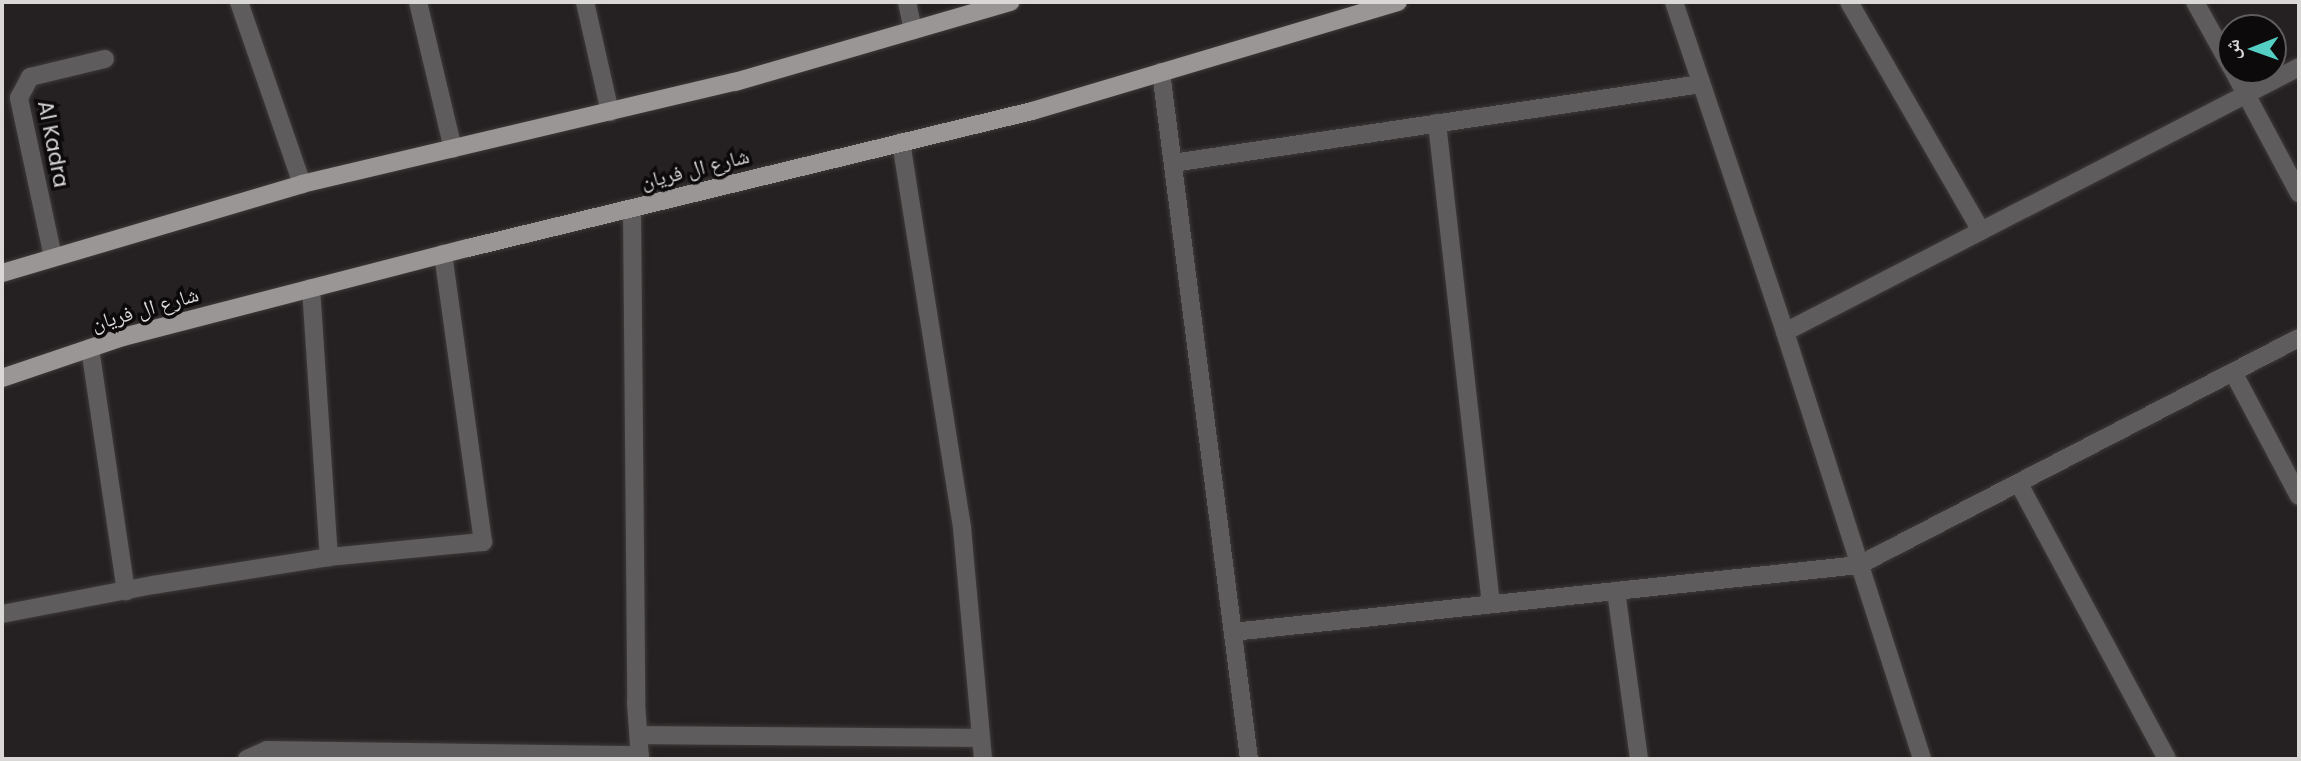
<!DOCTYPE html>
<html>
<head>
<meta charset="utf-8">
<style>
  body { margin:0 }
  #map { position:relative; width:2301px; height:761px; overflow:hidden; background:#252021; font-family:Poppins,"Noto Naskh Arabic",sans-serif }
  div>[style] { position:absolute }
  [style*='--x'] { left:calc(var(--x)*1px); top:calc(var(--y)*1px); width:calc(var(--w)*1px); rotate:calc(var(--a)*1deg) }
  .roads { filter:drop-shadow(0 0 2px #3e3a3a) drop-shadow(0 0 2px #3e3a3a) }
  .minor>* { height:18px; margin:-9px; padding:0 9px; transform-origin:9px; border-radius:9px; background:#5e5c5c }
  .major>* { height:18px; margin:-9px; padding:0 9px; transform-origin:9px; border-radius:9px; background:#9b9696 }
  span { translate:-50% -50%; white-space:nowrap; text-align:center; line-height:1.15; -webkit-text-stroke:7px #0c0a0b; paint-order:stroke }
  .street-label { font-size:21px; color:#dad7d7 }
  .frame { position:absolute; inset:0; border:4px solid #dad7d7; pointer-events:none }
  .north { position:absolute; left:2217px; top:14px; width:70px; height:70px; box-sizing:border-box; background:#0c0a0b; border:2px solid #5e5c5d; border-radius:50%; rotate:269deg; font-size:19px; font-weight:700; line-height:28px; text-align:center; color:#dad7d7 }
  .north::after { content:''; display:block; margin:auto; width:24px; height:32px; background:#55cec4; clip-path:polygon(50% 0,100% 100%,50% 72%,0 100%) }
</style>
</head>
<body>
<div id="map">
  <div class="roads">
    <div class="minor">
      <div style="--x:239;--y:2;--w:193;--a:70.9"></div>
      <div style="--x:418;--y:2;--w:151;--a:76.6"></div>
      <div style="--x:585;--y:2;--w:113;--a:77.2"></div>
      <div style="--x:907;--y:2;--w:29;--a:78"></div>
      <div style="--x:1674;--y:2;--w:348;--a:71.4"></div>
      <div style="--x:1785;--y:332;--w:448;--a:72.2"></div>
      <div style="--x:1849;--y:2;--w:264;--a:60"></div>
      <div style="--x:2195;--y:2;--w:74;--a:61"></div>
      <div style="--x:2233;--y:70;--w:140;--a:61.8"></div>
      <div style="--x:1161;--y:72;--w:693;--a:82.7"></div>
      <div style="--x:1437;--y:123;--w:484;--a:83.6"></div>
      <div style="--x:901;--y:142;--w:391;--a:81"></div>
      <div style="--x:962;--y:528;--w:232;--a:84.8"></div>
      <div style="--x:1173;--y:163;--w:534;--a:-8.51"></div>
      <div style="--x:632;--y:208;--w:495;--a:89.5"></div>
      <div style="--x:636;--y:703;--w:56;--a:85.9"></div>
      <div style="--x:53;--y:257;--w:163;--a:-102.1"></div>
      <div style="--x:19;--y:98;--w:24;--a:-62"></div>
      <div style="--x:30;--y:77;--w:77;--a:-13.5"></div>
      <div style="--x:311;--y:288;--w:270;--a:86.2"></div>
      <div style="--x:1785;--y:332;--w:578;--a:-27.27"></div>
      <div style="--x:90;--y:348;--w:246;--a:81.6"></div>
      <div style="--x:2234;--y:374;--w:138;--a:62"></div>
      <div style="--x:2019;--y:484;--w:312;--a:61.7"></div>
      <div style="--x:1616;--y:591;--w:170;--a:82.2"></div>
      <div style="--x:2;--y:614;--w:154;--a:-10.9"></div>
      <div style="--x:153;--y:585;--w:178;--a:-9"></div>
      <div style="--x:329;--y:557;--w:155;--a:-5.6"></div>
      <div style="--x:483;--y:542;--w:291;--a:-97.9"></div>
      <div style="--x:1233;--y:632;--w:630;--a:-6.11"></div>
      <div style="--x:1859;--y:565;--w:495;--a:-27.3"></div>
      <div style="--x:639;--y:735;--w:342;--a:0.5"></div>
      <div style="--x:247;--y:759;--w:22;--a:-24"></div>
      <div style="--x:267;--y:750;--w:373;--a:0.8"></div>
    </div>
    <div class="major">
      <div style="--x:2;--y:273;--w:313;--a:-16.5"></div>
      <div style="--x:302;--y:184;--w:445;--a:-13.3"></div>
      <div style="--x:735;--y:82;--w:287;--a:-16.2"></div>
      <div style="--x:2;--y:378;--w:128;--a:-18.7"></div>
      <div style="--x:123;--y:337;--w:356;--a:-14.5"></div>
      <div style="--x:468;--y:248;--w:580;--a:-13.65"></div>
      <div style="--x:1032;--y:111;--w:382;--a:-16.6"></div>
    </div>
  </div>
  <div class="street-label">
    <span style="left:53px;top:144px;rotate:79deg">Al Kadra</span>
    <span style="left:695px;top:169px;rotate:-14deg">شارع ال فريان</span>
    <span style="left:145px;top:309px;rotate:-16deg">شارع ال فريان</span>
  </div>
  <div class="frame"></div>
  <div class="north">ش</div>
</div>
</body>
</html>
